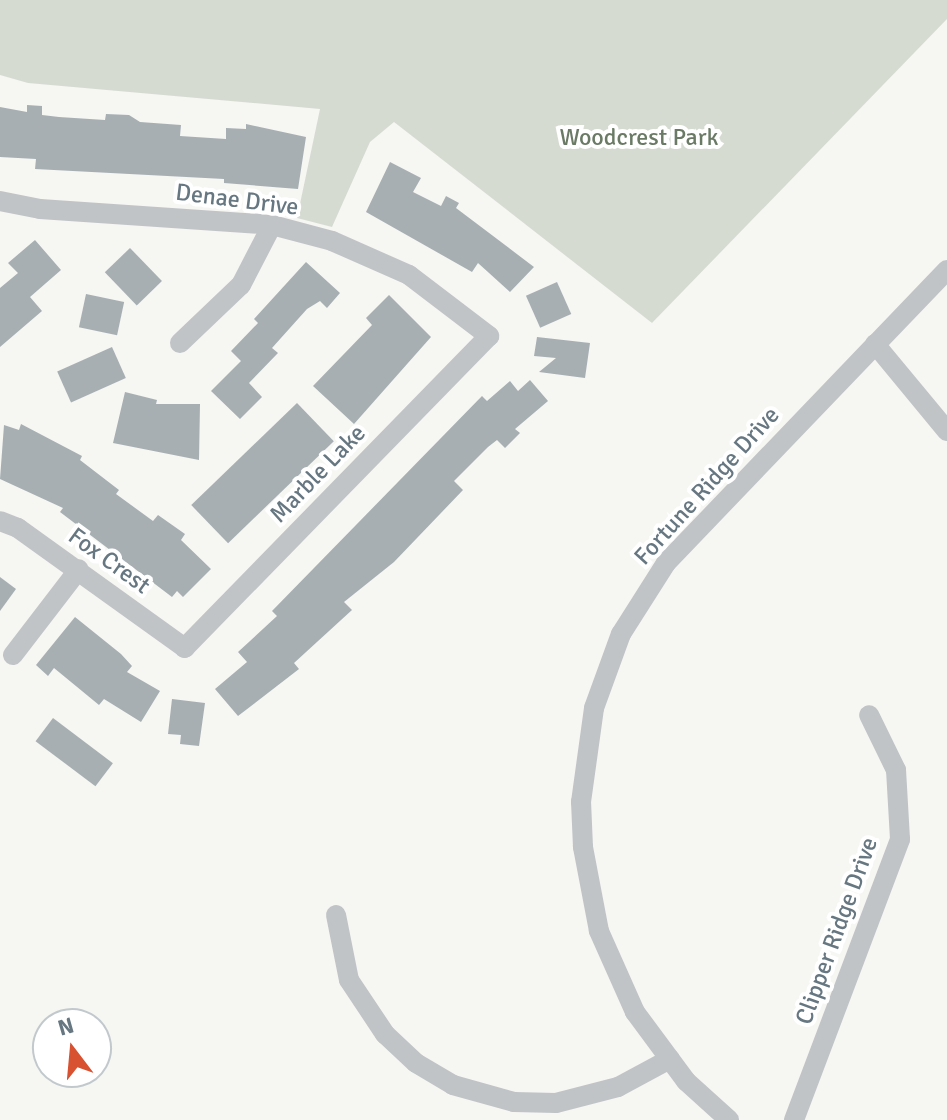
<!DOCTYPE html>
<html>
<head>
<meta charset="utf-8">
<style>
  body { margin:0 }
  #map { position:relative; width:947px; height:1120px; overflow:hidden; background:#f6f6f3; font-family:Signika,sans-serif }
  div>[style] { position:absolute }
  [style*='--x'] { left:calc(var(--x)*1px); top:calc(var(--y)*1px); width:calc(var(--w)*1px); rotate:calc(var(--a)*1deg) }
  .green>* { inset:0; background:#d6dbd2 }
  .building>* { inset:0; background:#a7afb3; transform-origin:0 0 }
  .street>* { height:20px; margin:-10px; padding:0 10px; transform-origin:10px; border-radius:10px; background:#c0c4c7 }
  span { translate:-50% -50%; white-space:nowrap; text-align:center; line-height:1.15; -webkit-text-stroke:8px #fff; paint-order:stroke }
  .park-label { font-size:24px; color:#6a7a65 }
  .street-label { font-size:24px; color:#677782 }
  .north { position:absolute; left:32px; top:1008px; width:80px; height:80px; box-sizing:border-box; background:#fff; border:2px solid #c2c9cd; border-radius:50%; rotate:344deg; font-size:22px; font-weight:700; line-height:32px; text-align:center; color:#677782 }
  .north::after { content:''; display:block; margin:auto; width:28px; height:36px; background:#d85232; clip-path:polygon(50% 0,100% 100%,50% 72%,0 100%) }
</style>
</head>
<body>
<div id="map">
  <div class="green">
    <div style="clip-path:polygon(0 0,947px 0,947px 19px,652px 323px,394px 122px,370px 142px,332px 227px,297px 218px,320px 109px,28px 83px,0 75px)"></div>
  </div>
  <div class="building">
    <div style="clip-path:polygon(27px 105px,42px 106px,42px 115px,59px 117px,105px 120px,106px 114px,129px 115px,140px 122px,181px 125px,180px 136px,226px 139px,226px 128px,246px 129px,246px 124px,306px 137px,298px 189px,224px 183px,224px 179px,35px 169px,36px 159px,0 157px,0 107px,27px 112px)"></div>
    <div style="clip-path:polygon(390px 162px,421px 178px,413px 192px,441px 206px,446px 196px,459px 203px,456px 208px,534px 267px,510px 292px,478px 263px,472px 272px,366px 212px)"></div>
    <div style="clip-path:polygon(35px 240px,61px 270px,30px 297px,42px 311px,0 347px,0 288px,18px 273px,8px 263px)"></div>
    <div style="left:130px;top:248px;width:46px;height:35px;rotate:46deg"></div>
    <div style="clip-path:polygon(306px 262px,340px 293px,327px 308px,320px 301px,307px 309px,272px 348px,278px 353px,249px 383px,262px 397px,240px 419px,211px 391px,241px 361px,231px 351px,258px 323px,254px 319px)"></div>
    <div style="left:557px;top:282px;width:35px;height:34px;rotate:66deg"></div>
    <div style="left:86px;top:294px;width:39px;height:34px;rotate:12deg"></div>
    <div style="clip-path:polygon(389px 295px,431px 337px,354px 424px,313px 386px,372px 325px,366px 318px)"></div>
    <div style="clip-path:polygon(537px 337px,590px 343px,585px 378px,539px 372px,556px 358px,534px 356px)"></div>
    <div style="left:112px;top:347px;width:34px;height:60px;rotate:66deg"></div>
    <div style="clip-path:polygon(530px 380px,548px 401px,515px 429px,520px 433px,505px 448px,497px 440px,488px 447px,454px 481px,463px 490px,394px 562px,344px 602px,352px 610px,294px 663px,299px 669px,238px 716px,215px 689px,247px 662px,238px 652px,277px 616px,272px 611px,482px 396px,487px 401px,510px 381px,518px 391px)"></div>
    <div style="clip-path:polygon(125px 392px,157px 400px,156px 404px,200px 404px,199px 460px,113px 443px)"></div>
    <div style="left:297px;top:403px;width:53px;height:147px;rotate:46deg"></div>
    <div style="clip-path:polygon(21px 424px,82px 456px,80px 460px,119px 490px,116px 494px,153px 521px,158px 515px,185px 534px,181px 540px,211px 569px,183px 597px,177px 591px,172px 597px,60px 512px,63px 508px,0 479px,4px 425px,19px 430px)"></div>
    <div style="clip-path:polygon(0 577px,16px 589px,0 611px)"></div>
    <div style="clip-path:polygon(75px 617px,121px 654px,132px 666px,127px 672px,160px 691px,141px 722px,104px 699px,99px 705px,54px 668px,48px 676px,36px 665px)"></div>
    <div style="clip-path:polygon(172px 699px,205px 703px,199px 746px,180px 744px,181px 735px,168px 734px)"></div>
    <div style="left:53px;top:718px;width:75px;height:29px;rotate:37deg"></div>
  </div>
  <div class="street">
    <div style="--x:0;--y:201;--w:41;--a:11.3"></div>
    <div style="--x:40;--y:209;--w:233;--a:3.9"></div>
    <div style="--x:272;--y:225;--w:62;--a:14.9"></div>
    <div style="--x:332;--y:241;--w:84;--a:23.8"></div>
    <div style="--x:409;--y:275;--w:101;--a:37.3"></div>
    <div style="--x:489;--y:336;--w:436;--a:134.3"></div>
    <div style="--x:185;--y:648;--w:206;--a:-144.3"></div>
    <div style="--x:18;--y:528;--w:19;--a:-159"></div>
    <div style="--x:180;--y:343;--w:84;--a:-43.6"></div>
    <div style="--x:241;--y:285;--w:68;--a:-62.7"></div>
    <div style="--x:875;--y:344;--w:113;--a:50.4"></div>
    <div style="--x:13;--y:655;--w:108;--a:-52.5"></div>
    <div style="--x:336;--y:915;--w:66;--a:78.7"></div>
    <div style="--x:349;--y:980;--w:65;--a:56.3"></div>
    <div style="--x:385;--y:1034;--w:42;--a:43.1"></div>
    <div style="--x:416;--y:1063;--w:43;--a:30.7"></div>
    <div style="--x:453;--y:1085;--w:63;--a:15.6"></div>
    <div style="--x:514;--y:1102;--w:42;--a:1.4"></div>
    <div style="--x:556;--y:1103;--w:64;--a:-14.5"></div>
    <div style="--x:618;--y:1087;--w:59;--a:-28.3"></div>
    <div style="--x:729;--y:1120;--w:58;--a:-137.8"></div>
    <div style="--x:686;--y:1081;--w:86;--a:-126.5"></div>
    <div style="--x:635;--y:1012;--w:89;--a:-114"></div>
    <div style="--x:599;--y:931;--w:86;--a:-100.8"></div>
    <div style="--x:583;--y:847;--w:45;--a:-92.5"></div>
    <div style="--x:581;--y:802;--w:95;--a:-82.1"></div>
    <div style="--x:594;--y:708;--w:79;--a:-70"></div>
    <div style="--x:621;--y:634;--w:84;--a:-57.6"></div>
    <div style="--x:666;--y:563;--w:406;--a:-46.2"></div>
    <div style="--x:794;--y:1120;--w:300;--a:-69.3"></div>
    <div style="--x:900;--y:839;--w:69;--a:-93.3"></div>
    <div style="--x:896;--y:770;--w:61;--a:-116.1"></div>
  </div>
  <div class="park-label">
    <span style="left:639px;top:138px">Woodcrest Park</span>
  </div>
  <div class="street-label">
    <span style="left:237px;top:200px;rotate:7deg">Denae Drive</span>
    <span style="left:318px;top:474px;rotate:-46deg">Marble Lake</span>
    <span style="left:707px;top:486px;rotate:-48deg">Fortune Ridge Drive</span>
    <span style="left:109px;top:561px;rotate:36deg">Fox Crest</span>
    <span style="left:837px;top:931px;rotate:-70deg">Clipper Ridge Drive</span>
  </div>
  <div class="north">N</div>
</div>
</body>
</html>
